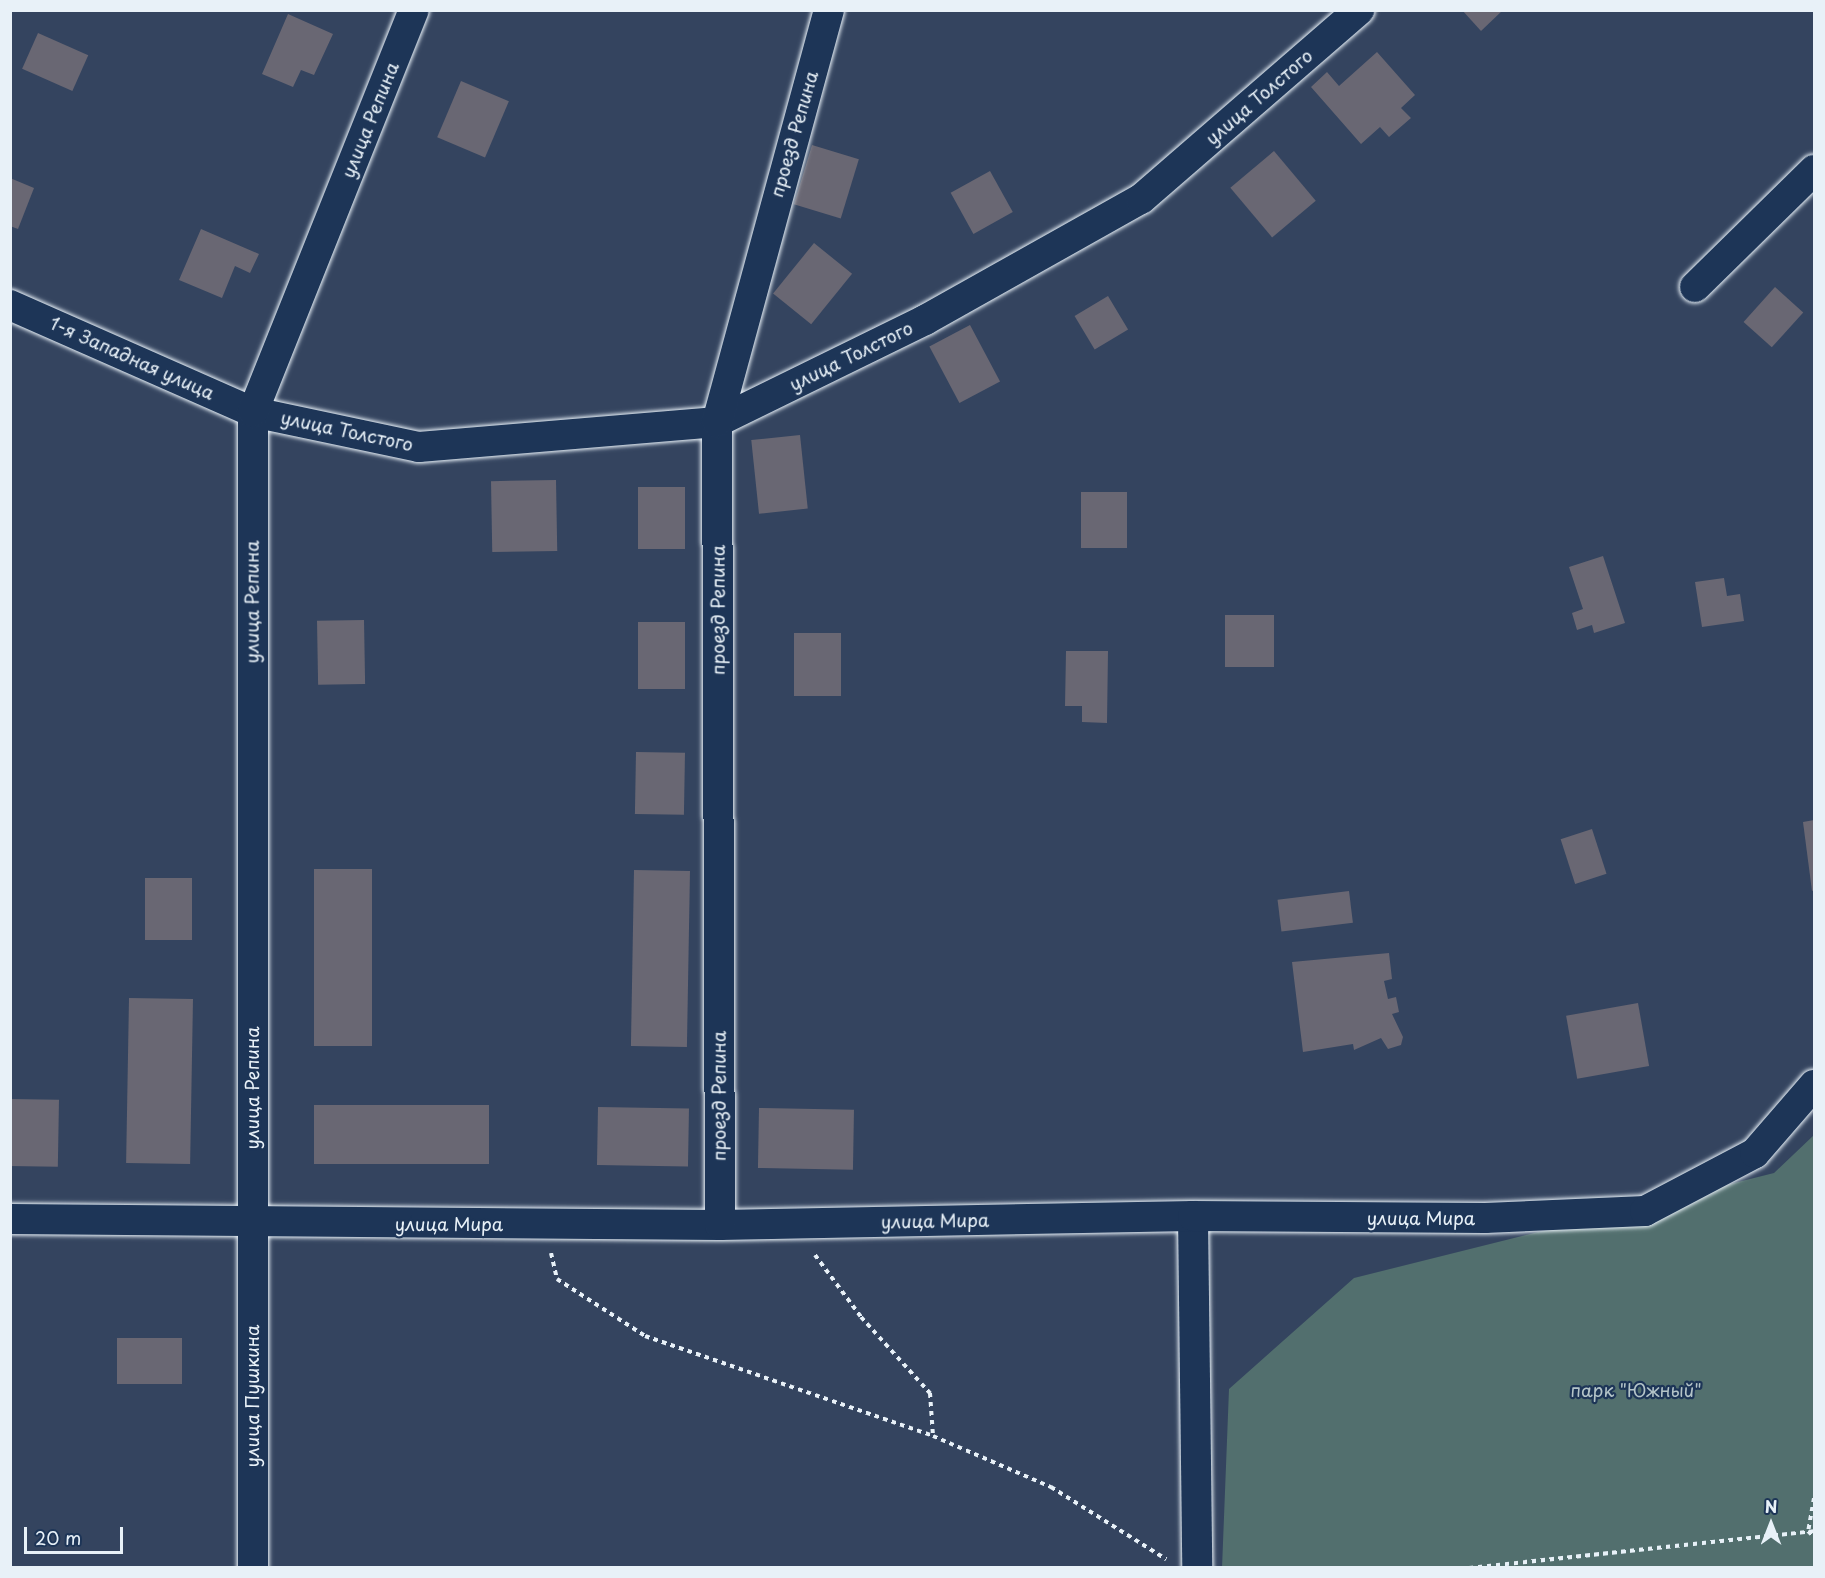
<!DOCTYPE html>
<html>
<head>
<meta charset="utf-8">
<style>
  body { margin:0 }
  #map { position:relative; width:1825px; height:1578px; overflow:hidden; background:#34445f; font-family:"Playpen Sans",sans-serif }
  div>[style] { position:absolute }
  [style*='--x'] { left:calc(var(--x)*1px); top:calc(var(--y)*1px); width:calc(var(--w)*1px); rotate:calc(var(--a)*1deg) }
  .green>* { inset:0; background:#526f6e }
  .building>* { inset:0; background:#696773; transform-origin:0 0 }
  .path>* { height:4px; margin-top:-2px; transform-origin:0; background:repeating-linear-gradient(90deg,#e8f1f8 0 4.5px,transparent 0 9px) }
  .roads { filter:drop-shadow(0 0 2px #e8f1f8) drop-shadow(0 0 2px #e8f1f8) }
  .street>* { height:30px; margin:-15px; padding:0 15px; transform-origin:15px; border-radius:15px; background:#1d3557 }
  span { translate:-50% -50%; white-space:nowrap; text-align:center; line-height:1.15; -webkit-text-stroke:4.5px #1d3557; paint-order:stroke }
  .street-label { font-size:18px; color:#e8f1f8 }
  .park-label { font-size:18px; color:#b4c4c8 }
  .frame { position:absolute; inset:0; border:12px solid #e8f1f8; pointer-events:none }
  .north { position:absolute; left:1741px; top:1494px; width:60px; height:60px; -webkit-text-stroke:4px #1d3557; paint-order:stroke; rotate:0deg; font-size:16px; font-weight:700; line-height:24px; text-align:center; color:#e8f1f8 }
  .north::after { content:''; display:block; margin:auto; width:21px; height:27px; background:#e8f1f8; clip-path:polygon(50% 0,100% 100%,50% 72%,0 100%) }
  .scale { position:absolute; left:24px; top:1527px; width:99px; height:27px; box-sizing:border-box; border:3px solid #e8f1f8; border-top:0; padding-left:8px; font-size:18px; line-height:21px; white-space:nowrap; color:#e8f1f8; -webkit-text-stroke:4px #1d3557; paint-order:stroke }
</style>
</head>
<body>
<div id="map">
  <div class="green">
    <div style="clip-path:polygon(1814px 1135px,1814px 1567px,1222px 1568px,1229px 1389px,1354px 1278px,1774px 1173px)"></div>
  </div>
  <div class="building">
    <div style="clip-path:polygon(1462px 10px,1503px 10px,1481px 31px)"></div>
    <div style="clip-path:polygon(288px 14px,333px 34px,314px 75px,301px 70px,293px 87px,262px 74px)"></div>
    <div style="left:38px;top:33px;width:55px;height:39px;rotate:24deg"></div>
    <div style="clip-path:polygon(1377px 52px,1415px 95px,1401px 108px,1411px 118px,1389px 137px,1380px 127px,1361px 144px,1311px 87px,1327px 72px,1339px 86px)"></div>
    <div style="left:461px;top:81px;width:52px;height:61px;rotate:23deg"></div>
    <div style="left:812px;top:145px;width:49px;height:62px;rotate:17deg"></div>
    <div style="left:1274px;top:151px;width:65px;height:57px;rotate:50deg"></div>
    <div style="left:990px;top:171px;width:47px;height:45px;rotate:61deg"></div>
    <div style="clip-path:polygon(10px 178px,34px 188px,18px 229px,10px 226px)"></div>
    <div style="clip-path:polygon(201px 229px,259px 254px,250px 273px,235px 266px,222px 298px,179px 280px)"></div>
    <div style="left:814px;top:243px;width:49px;height:65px;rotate:39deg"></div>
    <div style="left:1775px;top:287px;width:38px;height:47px;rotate:42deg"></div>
    <div style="left:1108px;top:296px;width:39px;height:39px;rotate:59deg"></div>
    <div style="left:970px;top:325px;width:64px;height:46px;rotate:62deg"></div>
    <div style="left:800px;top:435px;width:74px;height:49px;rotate:84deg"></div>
    <div style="left:556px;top:480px;width:71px;height:65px;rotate:89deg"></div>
    <div style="left:638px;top:487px;width:47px;height:62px"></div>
    <div style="left:1081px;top:492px;width:46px;height:56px"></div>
    <div style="clip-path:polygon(1603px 556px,1625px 623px,1594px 633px,1592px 625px,1577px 630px,1572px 613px,1583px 609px,1569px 567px)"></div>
    <div style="clip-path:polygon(1724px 578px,1727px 596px,1740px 594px,1744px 621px,1702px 627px,1695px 582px)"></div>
    <div style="left:1225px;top:615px;width:49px;height:52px"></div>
    <div style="left:364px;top:620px;width:64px;height:47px;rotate:89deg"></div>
    <div style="left:638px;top:622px;width:47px;height:67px"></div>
    <div style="left:794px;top:633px;width:47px;height:63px"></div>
    <div style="clip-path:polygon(1066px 651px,1108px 651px,1107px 723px,1082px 722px,1082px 706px,1065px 706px)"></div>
    <div style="left:636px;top:752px;width:49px;height:62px;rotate:1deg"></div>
    <div style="clip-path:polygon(1814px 820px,1814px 890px,1812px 891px,1803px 822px)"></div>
    <div style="left:1592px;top:829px;width:47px;height:33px;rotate:72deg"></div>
    <div style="left:314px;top:869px;width:58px;height:177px"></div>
    <div style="left:634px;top:870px;width:56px;height:176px;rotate:1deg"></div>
    <div style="left:145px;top:878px;width:47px;height:62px"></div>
    <div style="left:1349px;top:891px;width:32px;height:72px;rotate:83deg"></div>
    <div style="clip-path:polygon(1389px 953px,1392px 979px,1384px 981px,1388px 999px,1396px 997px,1399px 1012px,1392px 1014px,1403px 1037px,1401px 1045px,1388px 1049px,1381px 1038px,1354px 1050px,1353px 1044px,1303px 1052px,1292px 962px)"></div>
    <div style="left:129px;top:998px;width:64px;height:165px;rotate:1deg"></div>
    <div style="left:1638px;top:1003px;width:64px;height:73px;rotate:80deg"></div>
    <div style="left:10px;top:1099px;width:49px;height:67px;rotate:1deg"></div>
    <div style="left:314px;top:1105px;width:175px;height:59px"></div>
    <div style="left:598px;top:1107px;width:91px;height:58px;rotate:1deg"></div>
    <div style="left:759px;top:1108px;width:95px;height:60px;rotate:1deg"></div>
    <div style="left:117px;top:1338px;width:65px;height:46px"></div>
  </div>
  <div class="path">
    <div style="--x:551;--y:1253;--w:27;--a:77"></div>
    <div style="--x:557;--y:1279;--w:105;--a:32.9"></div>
    <div style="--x:645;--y:1336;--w:305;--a:19.1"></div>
    <div style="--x:933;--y:1436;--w:129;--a:23.4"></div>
    <div style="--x:1051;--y:1487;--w:136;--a:32.1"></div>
    <div style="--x:815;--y:1255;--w:77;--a:53.4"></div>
    <div style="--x:861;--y:1317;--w:103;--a:47.8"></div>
    <div style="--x:930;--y:1393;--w:43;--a:86"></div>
    <div style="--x:1814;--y:1498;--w:34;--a:100"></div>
    <div style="--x:1808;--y:1531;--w:8;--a:45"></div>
    <div style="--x:1469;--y:1568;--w:347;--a:-6.1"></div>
  </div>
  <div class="roads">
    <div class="street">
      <div style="--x:1695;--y:287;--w:167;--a:-44.5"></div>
      <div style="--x:10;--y:305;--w:266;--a:23.8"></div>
      <div style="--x:253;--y:412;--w:170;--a:11.9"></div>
      <div style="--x:419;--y:447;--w:299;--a:-4.8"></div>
      <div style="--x:717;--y:422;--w:232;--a:-26.1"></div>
      <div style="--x:925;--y:320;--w:248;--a:-29.3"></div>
      <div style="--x:1141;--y:199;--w:289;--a:-40.9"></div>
      <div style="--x:1193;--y:1216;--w:352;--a:89.3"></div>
      <div style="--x:10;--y:1219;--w:710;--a:0.48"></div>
      <div style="--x:720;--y:1225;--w:473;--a:-1.1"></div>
      <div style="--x:1193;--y:1216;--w:292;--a:0.4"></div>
      <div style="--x:1485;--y:1218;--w:160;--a:-2.5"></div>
      <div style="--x:1645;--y:1211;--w:124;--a:-27.8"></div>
      <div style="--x:1755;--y:1153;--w:90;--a:-49.1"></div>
      <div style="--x:720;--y:1225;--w:803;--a:-90.21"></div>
      <div style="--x:717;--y:422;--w:427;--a:-74.8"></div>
      <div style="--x:253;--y:1568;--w:1156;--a:-90"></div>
      <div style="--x:253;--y:412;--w:433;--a:-68.2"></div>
    </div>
  </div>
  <div class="street-label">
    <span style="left:1259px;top:97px;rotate:-41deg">улица Толстого</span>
    <span style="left:370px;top:120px;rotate:-68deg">улица Репина</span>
    <span style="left:794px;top:134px;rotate:-74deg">проезд Репина</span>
    <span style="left:851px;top:356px;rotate:-26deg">улица Толстого</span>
    <span style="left:132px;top:358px;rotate:24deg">1-я Западная улица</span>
    <span style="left:347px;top:431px;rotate:12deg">улица Толстого</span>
    <span style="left:252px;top:602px;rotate:-90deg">улица Репина</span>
    <span style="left:718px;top:610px;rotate:-90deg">проезд Репина</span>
    <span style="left:252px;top:1088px;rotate:-90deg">улица Репина</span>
    <span style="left:719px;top:1096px;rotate:-90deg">проезд Репина</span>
    <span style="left:1421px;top:1218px">улица Мира</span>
    <span style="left:935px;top:1221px;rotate:-1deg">улица Мира</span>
    <span style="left:449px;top:1224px">улица Мира</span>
    <span style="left:252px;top:1396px;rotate:-90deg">улица Пушкина</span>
  </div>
  <div class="park-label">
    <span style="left:1636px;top:1390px">парк "Южный"</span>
  </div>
  <div class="frame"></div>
  <div class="north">N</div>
  <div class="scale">20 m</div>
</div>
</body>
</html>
